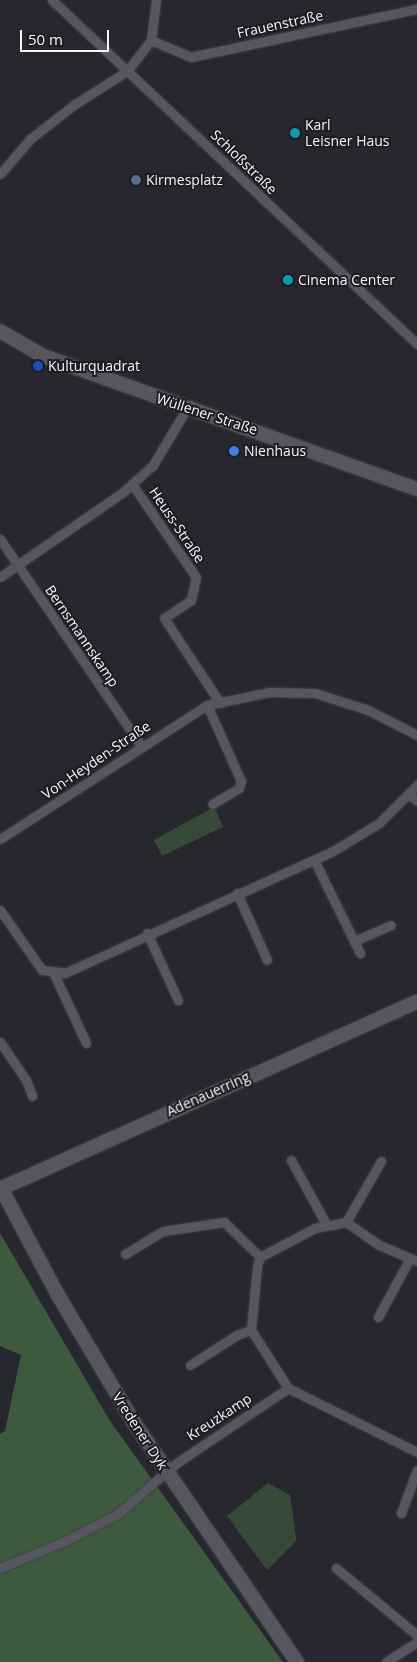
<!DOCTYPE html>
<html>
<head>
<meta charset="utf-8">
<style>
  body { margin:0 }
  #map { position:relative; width:417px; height:1662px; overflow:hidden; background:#27272f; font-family:"Open Sans",sans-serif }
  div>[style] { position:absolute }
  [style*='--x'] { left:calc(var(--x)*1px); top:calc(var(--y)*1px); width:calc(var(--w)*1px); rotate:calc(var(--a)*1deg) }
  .green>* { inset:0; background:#374a37 }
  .forest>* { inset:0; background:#3e5a3e }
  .roads { filter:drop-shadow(0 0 1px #424249) drop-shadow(0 0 1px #424249) }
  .street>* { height:9px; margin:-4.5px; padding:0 4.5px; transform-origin:4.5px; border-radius:4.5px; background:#565660 }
  .secondary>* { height:14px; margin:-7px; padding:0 7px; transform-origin:7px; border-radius:7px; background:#565660 }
  .dots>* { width:14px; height:14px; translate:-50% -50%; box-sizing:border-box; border:2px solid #1d1d25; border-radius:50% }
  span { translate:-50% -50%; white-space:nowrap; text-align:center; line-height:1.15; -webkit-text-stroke:4px #1d1d25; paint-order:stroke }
  .street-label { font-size:14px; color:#f4f4f9 }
  .poi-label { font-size:14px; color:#f4f4f9 }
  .left { translate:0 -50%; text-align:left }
  .scale { position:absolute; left:20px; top:30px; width:89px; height:22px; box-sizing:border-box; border:2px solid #f4f4f9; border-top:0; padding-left:6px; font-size:15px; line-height:18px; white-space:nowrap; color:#f4f4f9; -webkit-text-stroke:4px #1d1d25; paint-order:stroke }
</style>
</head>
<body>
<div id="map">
  <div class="green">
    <div style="clip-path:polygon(214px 807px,223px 827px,162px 856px,154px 840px)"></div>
    <div style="clip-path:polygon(268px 1483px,290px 1495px,296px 1536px,296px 1541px,267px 1570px,227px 1516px)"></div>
  </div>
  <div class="forest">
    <div style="clip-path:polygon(0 1233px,110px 1421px,283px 1662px,0 1662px,0 1434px,5px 1431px,21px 1355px,0 1346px)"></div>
  </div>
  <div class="roads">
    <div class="street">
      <div style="--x:52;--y:0;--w:502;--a:43.3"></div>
      <div style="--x:151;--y:40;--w:43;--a:23"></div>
      <div style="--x:191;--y:57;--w:231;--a:-12"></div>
      <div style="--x:0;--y:174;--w:46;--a:-49.4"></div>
      <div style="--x:30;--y:139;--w:57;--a:-37.9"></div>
      <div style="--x:75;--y:104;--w:62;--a:-32.4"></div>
      <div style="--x:127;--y:71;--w:39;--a:-52"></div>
      <div style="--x:151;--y:40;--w:40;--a:-82.9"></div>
      <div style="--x:132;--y:484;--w:113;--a:55.5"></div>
      <div style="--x:196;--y:577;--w:24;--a:102"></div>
      <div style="--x:191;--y:600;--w:32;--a:146"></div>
      <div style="--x:164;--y:618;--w:102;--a:56.6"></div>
      <div style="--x:0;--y:539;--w:252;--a:55.7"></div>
      <div style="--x:0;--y:577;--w:150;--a:-34.6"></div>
      <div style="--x:123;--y:492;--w:40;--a:-42"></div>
      <div style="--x:153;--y:465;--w:66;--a:-59.2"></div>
      <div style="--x:207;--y:705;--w:83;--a:65.9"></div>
      <div style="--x:241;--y:781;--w:7;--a:106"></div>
      <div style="--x:239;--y:788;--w:31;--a:149"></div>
      <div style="--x:409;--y:794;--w:11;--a:41"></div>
      <div style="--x:0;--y:839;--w:247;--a:-32.9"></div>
      <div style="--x:207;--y:705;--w:63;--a:-11.8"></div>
      <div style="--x:269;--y:692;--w:46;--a:1.2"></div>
      <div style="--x:315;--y:693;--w:56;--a:17.8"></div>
      <div style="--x:368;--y:710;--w:55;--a:27"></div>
      <div style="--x:314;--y:860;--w:104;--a:63.7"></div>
      <div style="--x:237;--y:893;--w:73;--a:65.9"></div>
      <div style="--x:0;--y:910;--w:73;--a:55"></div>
      <div style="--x:42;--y:970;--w:23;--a:7"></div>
      <div style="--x:65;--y:973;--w:294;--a:-24.5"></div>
      <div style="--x:333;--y:851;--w:54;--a:-31.3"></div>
      <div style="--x:379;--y:823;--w:54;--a:-45"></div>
      <div style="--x:147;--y:933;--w:74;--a:65.2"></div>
      <div style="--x:354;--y:941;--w:40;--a:-23.4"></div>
      <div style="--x:54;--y:974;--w:76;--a:65.1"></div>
      <div style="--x:0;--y:1042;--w:46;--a:55.6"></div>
      <div style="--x:26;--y:1080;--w:17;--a:69"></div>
      <div style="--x:291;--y:1160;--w:73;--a:61.3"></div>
      <div style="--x:381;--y:1161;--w:70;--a:119.8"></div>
      <div style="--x:346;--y:1222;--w:38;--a:35"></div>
      <div style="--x:377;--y:1244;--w:43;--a:23"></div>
      <div style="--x:125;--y:1254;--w:44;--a:-31.2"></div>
      <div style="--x:163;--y:1231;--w:62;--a:-8.4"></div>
      <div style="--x:224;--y:1222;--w:50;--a:44.2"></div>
      <div style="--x:378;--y:1317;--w:67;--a:-61.5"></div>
      <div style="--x:190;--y:1365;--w:56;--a:-32.6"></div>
      <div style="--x:237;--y:1335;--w:15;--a:-20"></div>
      <div style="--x:288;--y:1388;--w:144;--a:26.4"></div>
      <div style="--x:401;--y:1513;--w:46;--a:-69.6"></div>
      <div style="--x:0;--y:1568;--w:70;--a:-22.6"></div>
      <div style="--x:65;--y:1541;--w:61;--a:-27.4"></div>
      <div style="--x:119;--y:1513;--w:74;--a:-41.2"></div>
      <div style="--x:175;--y:1464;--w:136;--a:-33.9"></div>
      <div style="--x:288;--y:1388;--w:69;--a:-122.5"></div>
      <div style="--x:251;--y:1330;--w:64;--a:-84.6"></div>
      <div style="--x:257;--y:1266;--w:9;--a:-72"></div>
      <div style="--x:260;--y:1257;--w:62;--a:-27.8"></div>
      <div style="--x:315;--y:1228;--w:32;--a:-11"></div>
      <div style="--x:336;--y:1568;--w:105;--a:39.6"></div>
      <div style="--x:386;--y:1662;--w:37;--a:-33"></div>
    </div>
    <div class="secondary">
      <div style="--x:0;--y:331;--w:50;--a:30.2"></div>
      <div style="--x:43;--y:356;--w:397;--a:19.6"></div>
      <div style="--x:1;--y:1188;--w:123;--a:62"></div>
      <div style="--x:59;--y:1297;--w:144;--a:59.2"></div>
      <div style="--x:133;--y:1421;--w:292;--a:55.8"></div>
      <div style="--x:0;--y:1189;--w:457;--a:-24.2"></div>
    </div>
  </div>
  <div class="dots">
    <div style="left:295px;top:133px;background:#0f9aa8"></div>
    <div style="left:136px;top:180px;background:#5c6f8a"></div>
    <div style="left:288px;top:280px;background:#0f9aa8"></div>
    <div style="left:38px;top:366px;background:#1a4fb4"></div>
    <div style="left:234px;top:451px;background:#3f7fe0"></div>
  </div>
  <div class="street-label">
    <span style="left:280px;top:24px;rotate:-12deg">Frauenstraße</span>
    <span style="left:244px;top:162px;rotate:44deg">Schloßstraße</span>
    <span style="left:207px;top:414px;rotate:18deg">Wüllener Straße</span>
    <span style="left:177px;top:525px;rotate:56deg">Heuss-Straße</span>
    <span style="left:82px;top:636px;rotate:56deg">Bernsmannskamp</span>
    <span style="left:96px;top:760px;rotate:-34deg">Von-Heyden-Straße</span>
    <span style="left:208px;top:1094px;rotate:-24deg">Adenauerring</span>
    <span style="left:219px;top:1417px;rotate:-33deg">Kreuzkamp</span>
    <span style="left:140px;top:1431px;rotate:57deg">Vredener Dyk</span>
  </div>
  <div class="poi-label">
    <span class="left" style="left:305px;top:133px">Karl<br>Leisner Haus</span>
    <span class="left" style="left:146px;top:180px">Kirmesplatz</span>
    <span class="left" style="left:298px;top:280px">Cinema Center</span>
    <span class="left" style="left:48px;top:366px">Kulturquadrat</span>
    <span class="left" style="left:244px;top:451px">Nienhaus</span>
  </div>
  <div class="scale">50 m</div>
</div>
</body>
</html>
